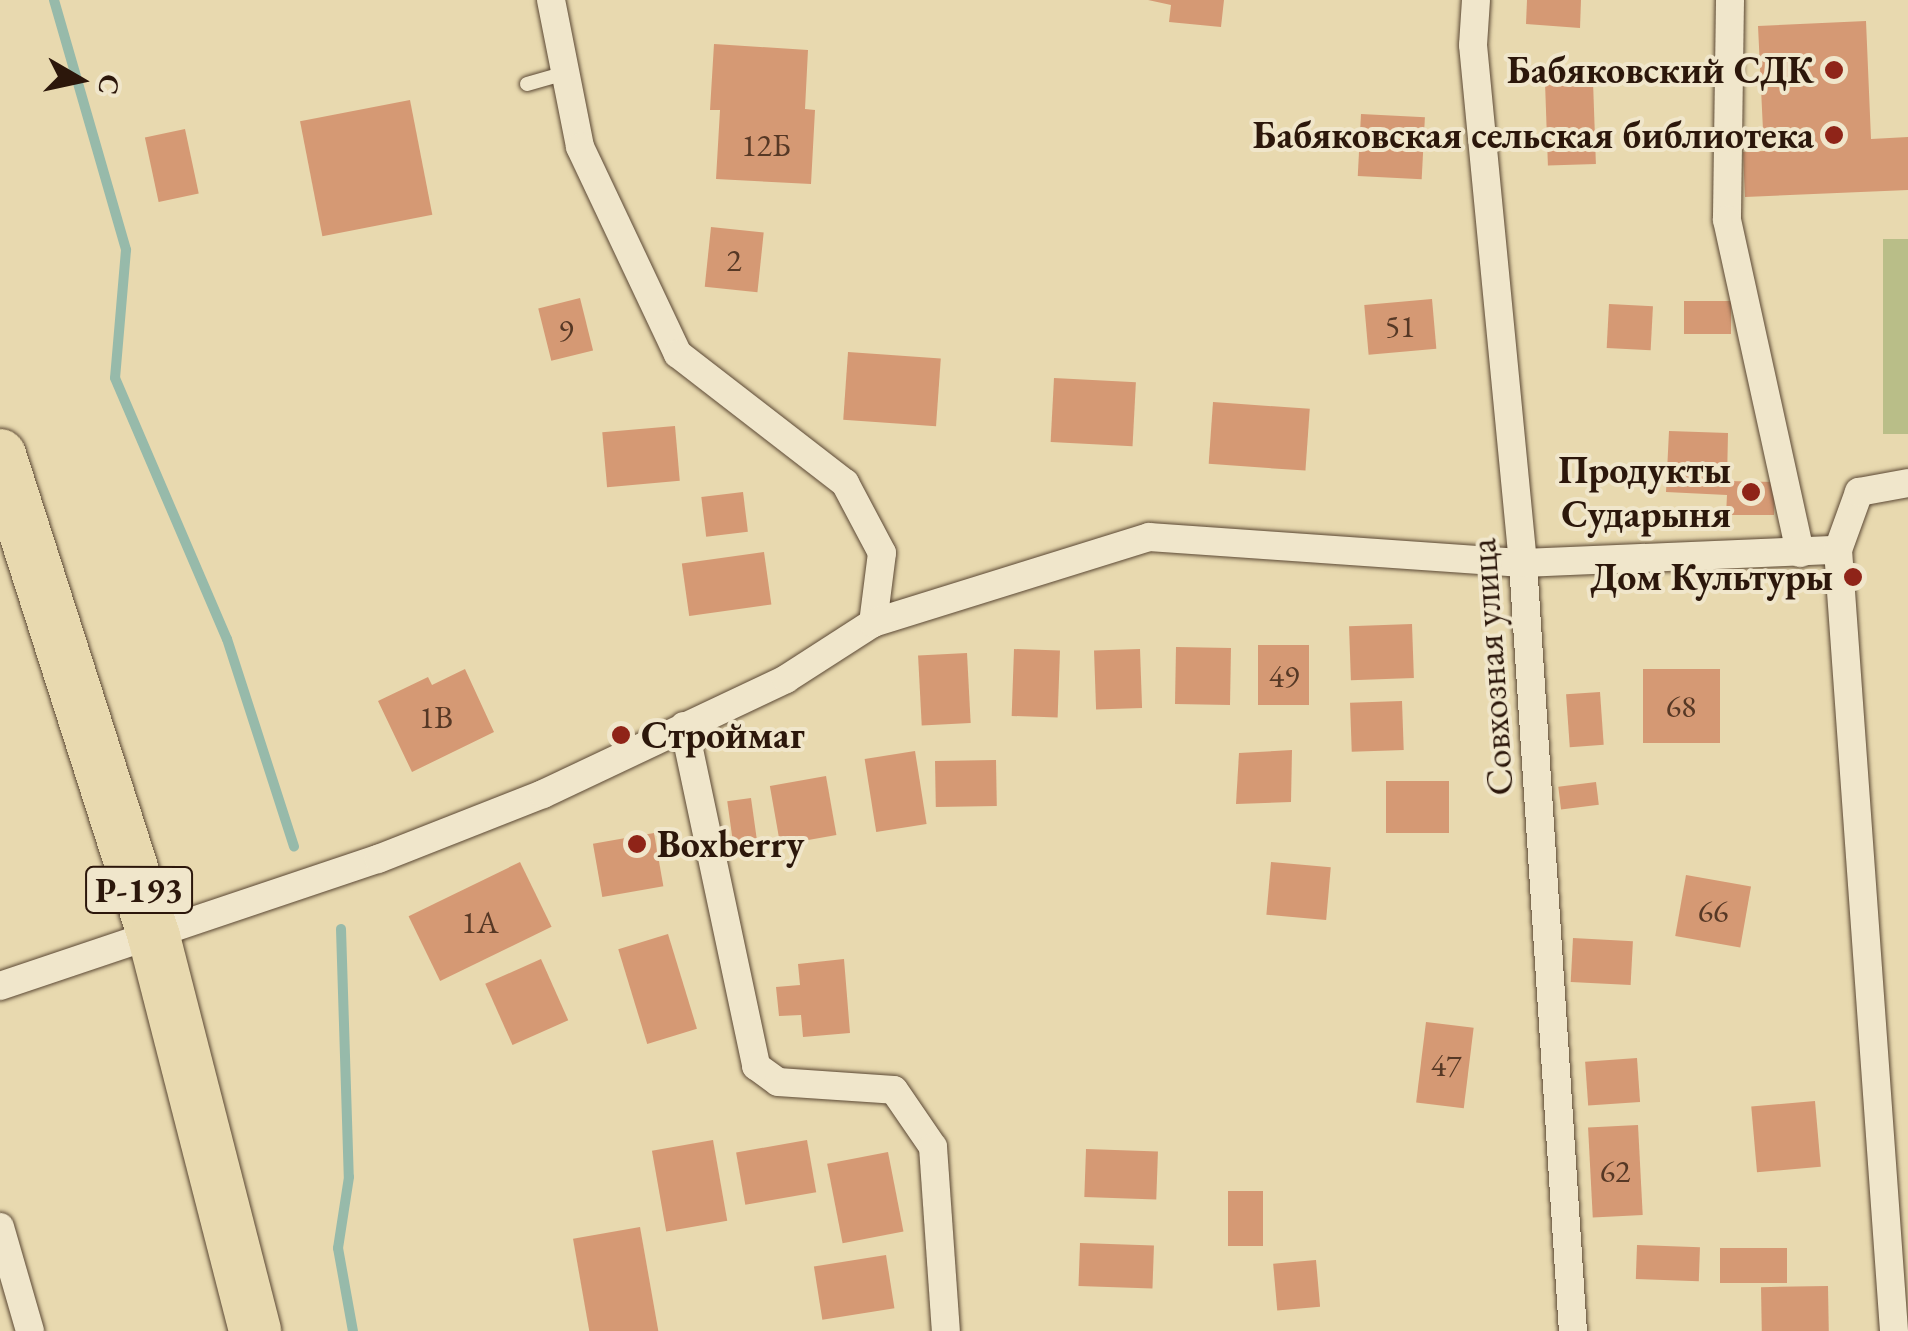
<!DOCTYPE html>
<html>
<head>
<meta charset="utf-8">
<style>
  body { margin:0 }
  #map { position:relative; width:1908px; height:1331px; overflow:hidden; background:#e8d9af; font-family:"EB Garamond",serif }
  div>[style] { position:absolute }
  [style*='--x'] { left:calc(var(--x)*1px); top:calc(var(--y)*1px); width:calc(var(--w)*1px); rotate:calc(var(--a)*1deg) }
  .green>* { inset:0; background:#b9be88; transform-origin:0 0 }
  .stream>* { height:10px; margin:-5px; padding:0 5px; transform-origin:5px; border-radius:5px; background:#97baaa }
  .building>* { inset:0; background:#d59974; transform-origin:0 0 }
  .roads { filter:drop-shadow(0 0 2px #5b4834) drop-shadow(0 0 2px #5b4834) }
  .lane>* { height:14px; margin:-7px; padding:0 7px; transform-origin:7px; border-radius:7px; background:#f0e6cb }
  .street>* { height:28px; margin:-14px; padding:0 14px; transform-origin:14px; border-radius:14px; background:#f0e6cb }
  .highway>* { height:52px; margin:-26px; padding:0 26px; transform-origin:26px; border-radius:26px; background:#e8d9af }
  .dots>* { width:28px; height:28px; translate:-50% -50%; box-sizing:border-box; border:5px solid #f0e6cb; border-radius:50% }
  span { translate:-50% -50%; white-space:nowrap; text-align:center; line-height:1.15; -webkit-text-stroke:8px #f0e6cb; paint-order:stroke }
  .number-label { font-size:32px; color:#563825 }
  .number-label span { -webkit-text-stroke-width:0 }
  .shield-label span { padding:2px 8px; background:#f0e6cb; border:2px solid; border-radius:8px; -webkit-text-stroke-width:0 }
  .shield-label { font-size:35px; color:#2c170b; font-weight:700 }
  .poi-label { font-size:38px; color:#2c170b; font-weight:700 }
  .right { translate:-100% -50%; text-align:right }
  .left { translate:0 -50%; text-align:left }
  .street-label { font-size:38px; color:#2c170b }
  .north { position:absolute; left:30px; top:30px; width:100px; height:100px; -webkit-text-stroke:8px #f0e6cb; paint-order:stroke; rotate:99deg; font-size:28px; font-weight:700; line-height:40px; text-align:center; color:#2c170b }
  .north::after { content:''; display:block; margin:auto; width:35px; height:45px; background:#2c170b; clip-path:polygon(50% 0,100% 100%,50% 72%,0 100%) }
</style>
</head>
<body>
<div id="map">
  <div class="green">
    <div style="left:1908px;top:239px;width:195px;height:25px;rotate:90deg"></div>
  </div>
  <div class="stream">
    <div style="--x:54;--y:0;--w:260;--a:73.9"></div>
    <div style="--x:126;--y:250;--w:128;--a:94.9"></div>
    <div style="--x:115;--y:378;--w:284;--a:66.8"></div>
    <div style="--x:227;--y:639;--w:218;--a:72.1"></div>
    <div style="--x:341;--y:929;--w:248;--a:88.2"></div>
    <div style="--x:349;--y:1177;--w:72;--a:98.8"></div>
    <div style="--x:338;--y:1248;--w:84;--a:79.8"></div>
  </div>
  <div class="building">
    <div style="clip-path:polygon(1148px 0,1224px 0,1221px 27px,1169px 22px,1171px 5px)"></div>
    <div style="clip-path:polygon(1527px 0,1581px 0,1580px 28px,1526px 24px)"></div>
    <div style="clip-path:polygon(1866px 21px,1871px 139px,1908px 137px,1908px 190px,1745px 197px,1743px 152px,1764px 151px,1758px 26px)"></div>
    <div style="clip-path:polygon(714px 44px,808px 50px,805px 109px,815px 110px,811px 184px,716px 179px,720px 110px,710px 110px)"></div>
    <div style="left:1593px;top:81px;width:83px;height:48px;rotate:88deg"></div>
    <div style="left:410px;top:100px;width:117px;height:112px;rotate:79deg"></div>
    <div style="left:1361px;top:114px;width:64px;height:62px;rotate:3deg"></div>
    <div style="left:185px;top:129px;width:66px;height:41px;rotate:78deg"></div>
    <div style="left:711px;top:227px;width:53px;height:60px;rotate:6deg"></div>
    <div style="left:580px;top:298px;width:54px;height:43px;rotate:76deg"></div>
    <div style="left:1432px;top:299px;width:50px;height:68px;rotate:85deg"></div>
    <div style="left:1684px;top:301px;width:47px;height:33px"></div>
    <div style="left:1609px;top:304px;width:44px;height:44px;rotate:3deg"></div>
    <div style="left:848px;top:352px;width:93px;height:68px;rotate:4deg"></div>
    <div style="left:1054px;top:378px;width:82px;height:64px;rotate:3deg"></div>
    <div style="left:1213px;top:402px;width:97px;height:62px;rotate:4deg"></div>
    <div style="left:675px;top:426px;width:55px;height:73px;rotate:85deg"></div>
    <div style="clip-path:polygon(1669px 431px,1728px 433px,1727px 481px,1775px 482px,1774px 515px,1726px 515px,1727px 495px,1666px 492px)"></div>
    <div style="left:743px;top:492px;width:40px;height:42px;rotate:83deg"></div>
    <div style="left:764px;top:552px;width:53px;height:83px;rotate:82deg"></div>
    <div style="left:1412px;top:624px;width:54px;height:63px;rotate:88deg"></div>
    <div style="left:1309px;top:645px;width:60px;height:51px;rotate:90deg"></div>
    <div style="left:1176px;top:647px;width:55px;height:57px;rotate:1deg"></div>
    <div style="left:1014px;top:649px;width:46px;height:67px;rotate:2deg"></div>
    <div style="left:1140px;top:649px;width:59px;height:46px;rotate:88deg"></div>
    <div style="left:967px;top:653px;width:70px;height:49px;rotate:87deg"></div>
    <div style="clip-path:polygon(465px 669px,494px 732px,412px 772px,378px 701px,428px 677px,432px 685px)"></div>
    <div style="left:1643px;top:669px;width:77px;height:74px"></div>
    <div style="left:1600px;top:692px;width:53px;height:34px;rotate:86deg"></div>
    <div style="left:1402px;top:701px;width:49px;height:52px;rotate:88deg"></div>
    <div style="clip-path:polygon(1292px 750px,1291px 802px,1236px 804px,1239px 753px)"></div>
    <div style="left:915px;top:751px;width:74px;height:51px;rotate:81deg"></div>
    <div style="left:996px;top:760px;width:46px;height:61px;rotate:89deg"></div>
    <div style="left:826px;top:776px;width:60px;height:57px;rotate:80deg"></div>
    <div style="left:1449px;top:781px;width:52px;height:63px;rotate:90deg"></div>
    <div style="left:1596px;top:782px;width:23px;height:38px;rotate:83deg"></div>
    <div style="left:751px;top:798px;width:49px;height:24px;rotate:82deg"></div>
    <div style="left:654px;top:833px;width:54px;height:62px;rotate:80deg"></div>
    <div style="left:520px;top:862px;width:72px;height:124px;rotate:64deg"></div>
    <div style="left:1271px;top:862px;width:60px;height:53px;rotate:5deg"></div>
    <div style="left:1686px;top:875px;width:66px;height:62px;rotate:10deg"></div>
    <div style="left:668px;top:934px;width:99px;height:52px;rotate:73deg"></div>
    <div style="left:1573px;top:938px;width:60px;height:44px;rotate:3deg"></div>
    <div style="left:541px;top:959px;width:67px;height:61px;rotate:66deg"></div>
    <div style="clip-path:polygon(844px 959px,850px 1033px,803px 1037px,801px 1015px,779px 1016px,776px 987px,800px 985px,798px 964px)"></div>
    <div style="left:1426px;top:1022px;width:48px;height:81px;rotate:7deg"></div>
    <div style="left:1637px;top:1058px;width:44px;height:52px;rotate:86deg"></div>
    <div style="left:1815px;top:1101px;width:66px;height:64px;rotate:85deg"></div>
    <div style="left:1638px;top:1125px;width:90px;height:50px;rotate:87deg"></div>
    <div style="left:713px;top:1140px;width:82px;height:62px;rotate:80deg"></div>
    <div style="left:807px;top:1140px;width:53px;height:72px;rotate:80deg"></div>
    <div style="left:1086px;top:1149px;width:72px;height:48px;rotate:2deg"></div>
    <div style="left:888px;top:1152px;width:81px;height:62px;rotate:79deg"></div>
    <div style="left:1228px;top:1191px;width:35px;height:55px"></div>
    <div style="left:640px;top:1227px;width:106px;height:68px;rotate:80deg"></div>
    <div style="left:1080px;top:1243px;width:74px;height:43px;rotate:2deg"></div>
    <div style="left:1637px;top:1245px;width:63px;height:34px;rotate:2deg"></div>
    <div style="left:1720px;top:1248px;width:67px;height:35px"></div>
    <div style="left:886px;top:1255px;width:54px;height:73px;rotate:81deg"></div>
    <div style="left:1316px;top:1260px;width:47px;height:43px;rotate:85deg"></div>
    <div style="left:1828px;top:1286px;width:45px;height:67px;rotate:89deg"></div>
  </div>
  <div class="roads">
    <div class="lane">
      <div style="--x:527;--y:84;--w:41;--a:-15.8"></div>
    </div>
    <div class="street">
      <div style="--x:551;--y:0;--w:150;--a:78.8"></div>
      <div style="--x:580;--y:147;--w:229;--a:64.7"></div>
      <div style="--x:678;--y:354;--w:211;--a:37.7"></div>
      <div style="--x:845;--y:483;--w:79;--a:62.1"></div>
      <div style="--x:882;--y:553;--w:71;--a:97.3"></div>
      <div style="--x:1476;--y:0;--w:45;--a:93.8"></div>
      <div style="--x:1473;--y:45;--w:520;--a:84.49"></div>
      <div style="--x:1523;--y:563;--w:770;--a:86.28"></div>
      <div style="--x:1730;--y:0;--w:220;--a:90.8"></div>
      <div style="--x:1727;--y:220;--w:341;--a:77.6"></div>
      <div style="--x:684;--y:726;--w:348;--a:78"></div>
      <div style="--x:756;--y:1066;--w:27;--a:36"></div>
      <div style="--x:778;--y:1082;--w:116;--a:3.9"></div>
      <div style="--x:894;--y:1090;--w:69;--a:55.6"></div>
      <div style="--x:933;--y:1147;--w:184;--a:86"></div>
      <div style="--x:0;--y:986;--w:399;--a:-18.6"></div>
      <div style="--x:378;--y:859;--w:177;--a:-21.5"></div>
      <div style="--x:543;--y:794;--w:269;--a:-25.3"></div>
      <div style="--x:786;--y:679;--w:103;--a:-32.8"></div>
      <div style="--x:873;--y:623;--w:289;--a:-17.3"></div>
      <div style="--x:1149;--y:537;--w:375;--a:4"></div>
      <div style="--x:1523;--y:563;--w:315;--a:-2.4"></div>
      <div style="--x:0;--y:1227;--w:108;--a:73.9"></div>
      <div style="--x:1894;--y:1331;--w:783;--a:-94.1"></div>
      <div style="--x:1838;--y:550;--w:62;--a:-70.1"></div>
      <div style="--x:1859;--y:492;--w:50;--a:-10.4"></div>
    </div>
    <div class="highway">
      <div style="--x:0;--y:455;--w:506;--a:72.28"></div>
      <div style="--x:154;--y:937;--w:407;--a:75.6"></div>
    </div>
  </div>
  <div class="dots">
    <div style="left:1834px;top:70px;background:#8f2418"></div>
    <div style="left:1834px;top:135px;background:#8f2418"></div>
    <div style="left:1751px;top:492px;background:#8f2418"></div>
    <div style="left:1853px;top:577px;background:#8f2418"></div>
    <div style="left:621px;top:735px;background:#8f2418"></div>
    <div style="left:637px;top:844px;background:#8f2418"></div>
  </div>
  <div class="number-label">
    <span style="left:766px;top:145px">12Б</span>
    <span style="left:734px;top:260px">2</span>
    <span style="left:1400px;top:326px">51</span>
    <span style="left:566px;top:330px">9</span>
    <span style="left:1284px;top:676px">49</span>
    <span style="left:1681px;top:706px">68</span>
    <span style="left:436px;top:717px">1В</span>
    <span style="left:1713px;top:911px">66</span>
    <span style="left:480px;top:922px">1А</span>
    <span style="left:1446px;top:1065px">47</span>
    <span style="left:1615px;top:1171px">62</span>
  </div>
  <div class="shield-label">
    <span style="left:139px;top:890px">Р-193</span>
  </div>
  <div class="poi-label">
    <span class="right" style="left:1814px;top:70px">Бабяковский СДК</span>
    <span class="right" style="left:1814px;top:135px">Бабяковская сельская библиотека</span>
    <span class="right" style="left:1731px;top:492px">Продукты<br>Сударыня</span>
    <span class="right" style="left:1833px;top:577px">Дом Культуры</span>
    <span class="left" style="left:641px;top:735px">Строймаг</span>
    <span class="left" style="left:657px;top:844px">Boxberry</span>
  </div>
  <div class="street-label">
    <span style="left:1491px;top:667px;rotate:-94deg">Совхозная улица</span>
  </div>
  <div class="north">С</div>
</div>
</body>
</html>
